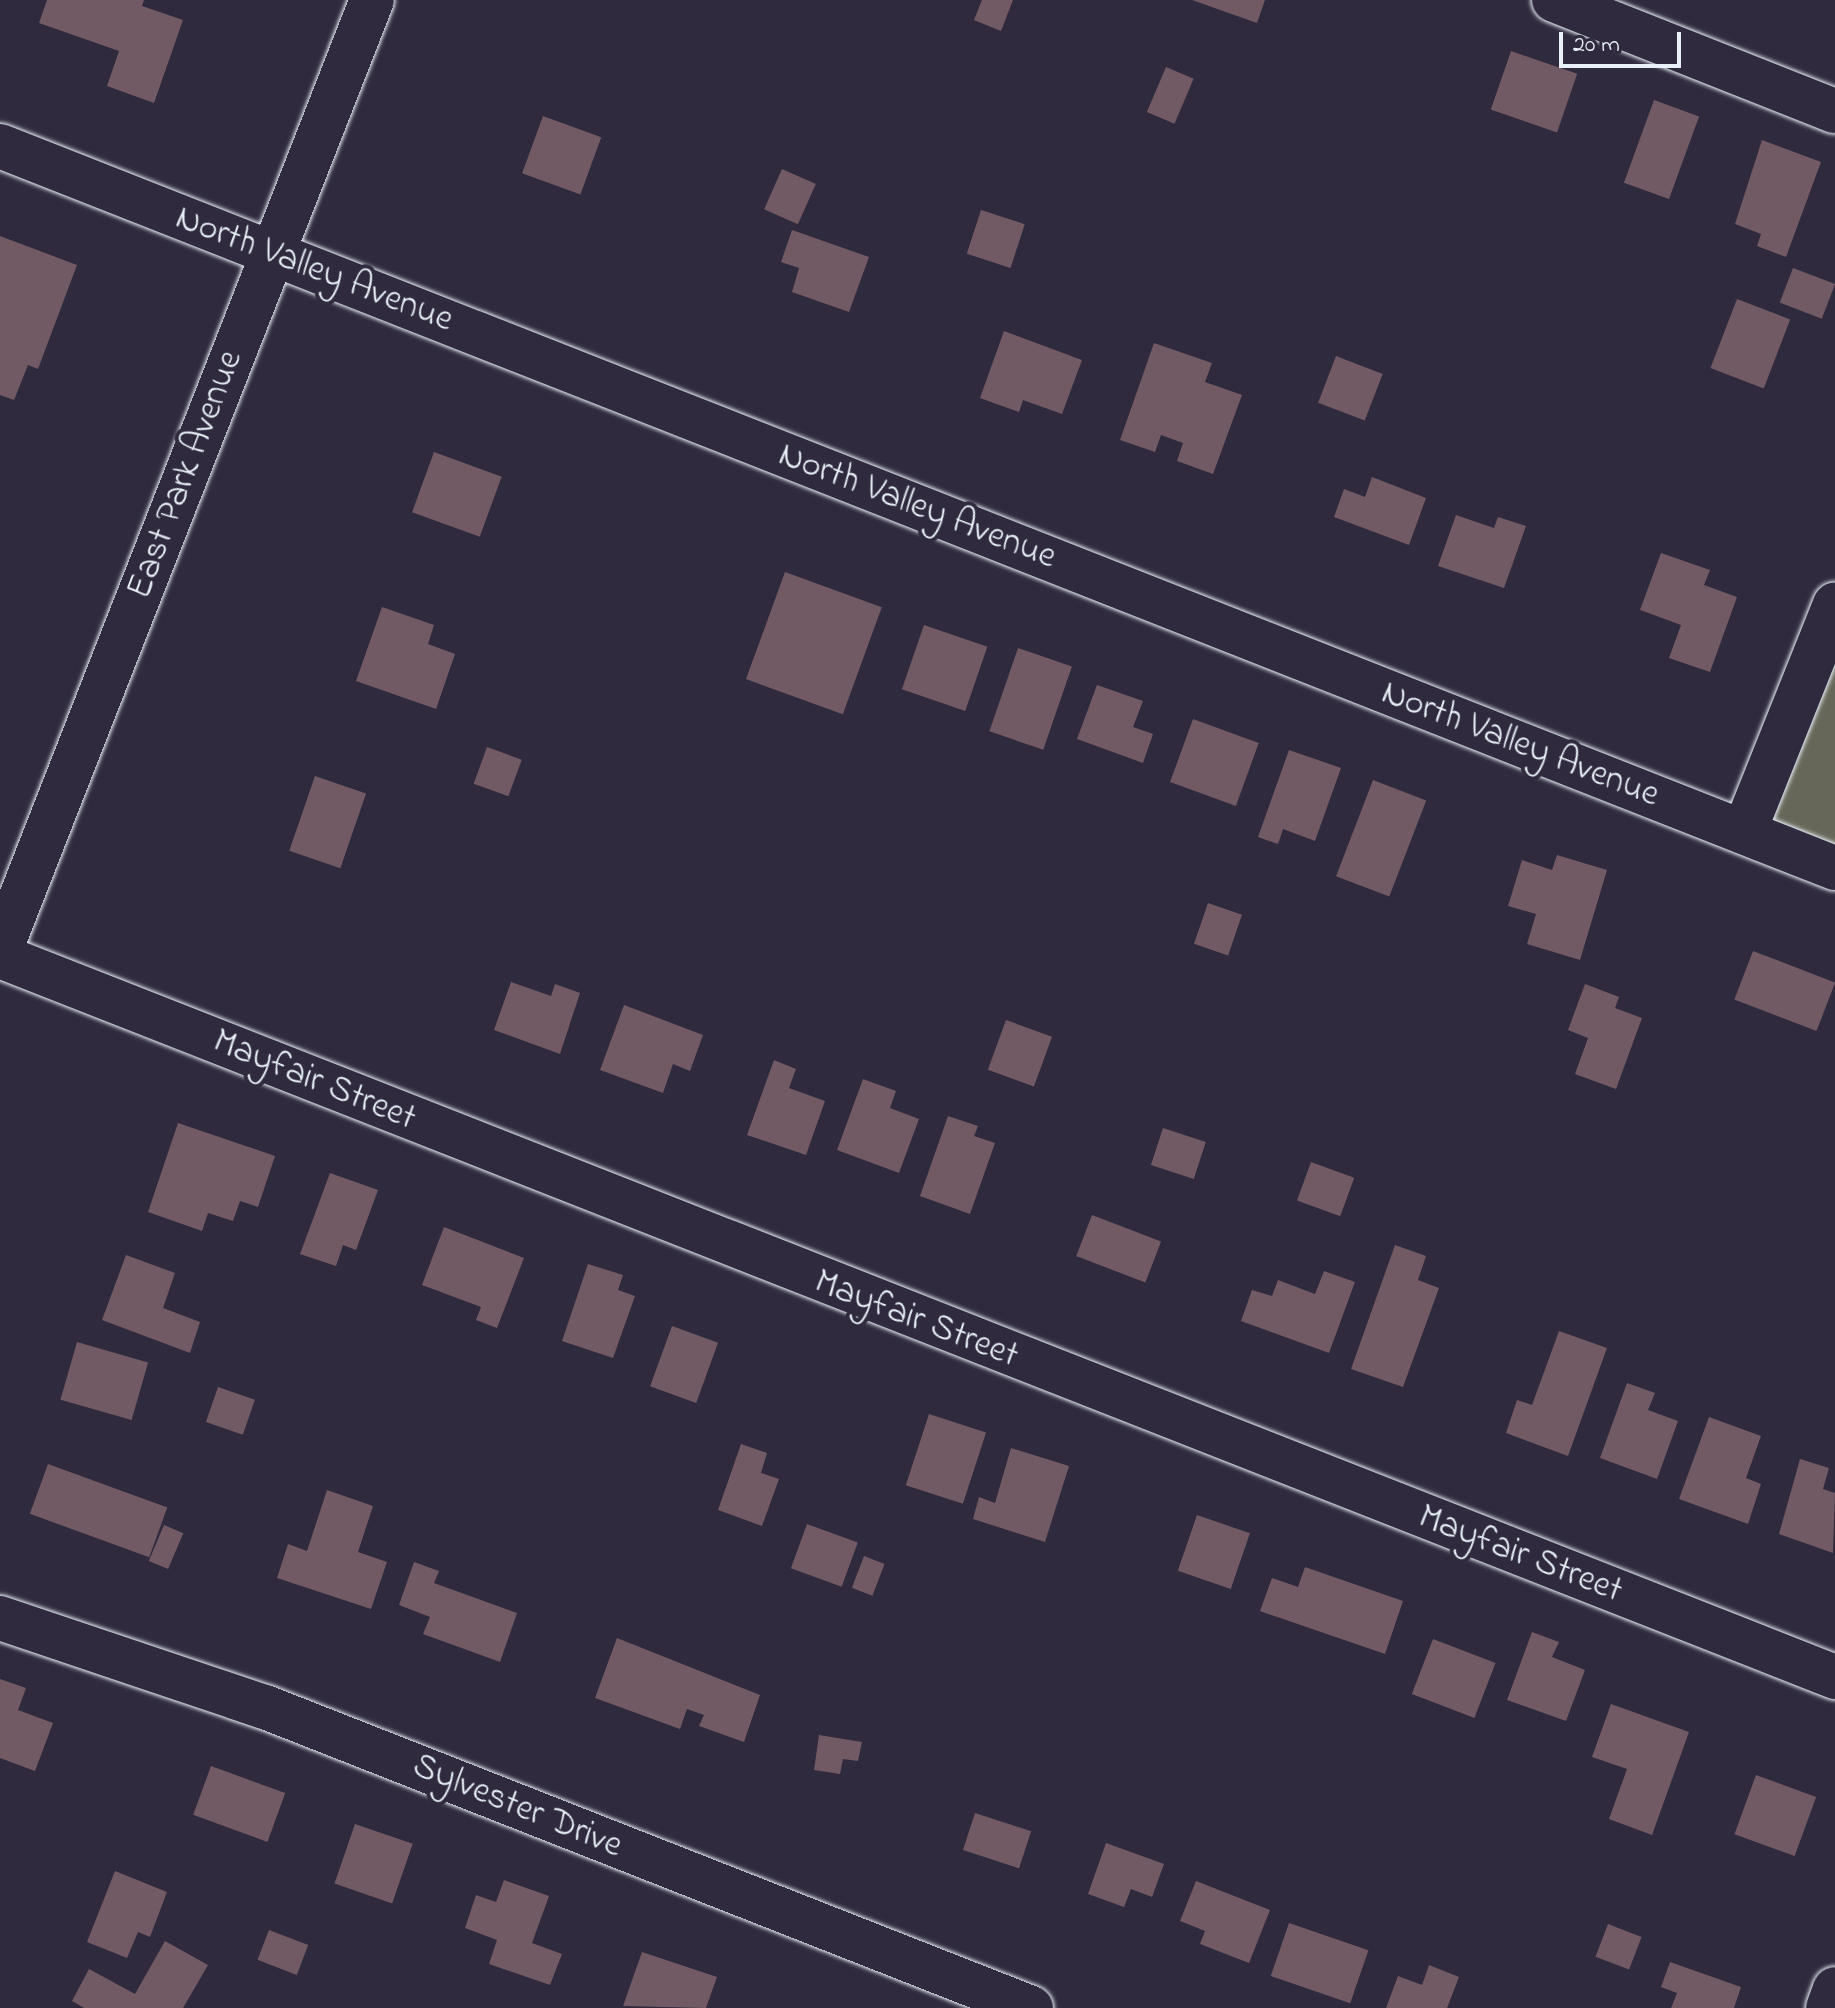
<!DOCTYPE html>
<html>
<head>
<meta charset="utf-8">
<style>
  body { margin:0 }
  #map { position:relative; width:1835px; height:2008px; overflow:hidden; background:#2f2a3d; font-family:"Indie Flower",sans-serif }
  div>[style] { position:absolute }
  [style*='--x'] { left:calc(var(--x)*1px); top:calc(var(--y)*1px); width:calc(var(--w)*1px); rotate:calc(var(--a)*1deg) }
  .green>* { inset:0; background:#666758 }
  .building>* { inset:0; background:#725a64; transform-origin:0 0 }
  .roads { filter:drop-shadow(0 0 2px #e8f1f8) drop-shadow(0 0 2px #e8f1f8) }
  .minor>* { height:44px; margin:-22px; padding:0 22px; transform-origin:22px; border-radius:22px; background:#2f2a3d }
  .major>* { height:44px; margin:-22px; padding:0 22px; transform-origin:22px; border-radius:22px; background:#2f2a3d }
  span { translate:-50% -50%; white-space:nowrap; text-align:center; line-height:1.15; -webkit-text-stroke:8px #2f2a3d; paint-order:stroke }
  .street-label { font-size:36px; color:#e8f1f8 }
  .scale { position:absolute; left:1559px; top:32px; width:122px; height:36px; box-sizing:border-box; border:4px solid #e8f1f8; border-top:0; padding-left:10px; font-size:24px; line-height:28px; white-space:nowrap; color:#e8f1f8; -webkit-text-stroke:6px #2f2a3d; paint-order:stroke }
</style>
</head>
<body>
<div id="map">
  <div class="green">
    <div style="clip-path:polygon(1835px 644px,1835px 883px,1747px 848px)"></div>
  </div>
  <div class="building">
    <div style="clip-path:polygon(47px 0,144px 0,142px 6px,183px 20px,154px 103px,107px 86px,119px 51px,39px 23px)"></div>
    <div style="clip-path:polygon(982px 0,1013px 0,1001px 31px,974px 20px)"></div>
    <div style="clip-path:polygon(1192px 0,1265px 0,1257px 23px)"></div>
    <div style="left:1511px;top:51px;width:70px;height:62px;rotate:19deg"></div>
    <div style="left:1166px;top:67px;width:30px;height:49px;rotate:23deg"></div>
    <div style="left:1654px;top:100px;width:48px;height:88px;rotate:20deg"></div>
    <div style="left:543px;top:116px;width:62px;height:61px;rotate:20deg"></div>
    <div style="clip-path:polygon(1762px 140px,1821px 162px,1786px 257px,1757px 246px,1761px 234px,1735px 224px)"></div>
    <div style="left:782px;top:169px;width:37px;height:44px;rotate:24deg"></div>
    <div style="left:981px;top:210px;width:46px;height:46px;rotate:18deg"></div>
    <div style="clip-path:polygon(792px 230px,869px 257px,849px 312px,792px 292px,799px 268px,781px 262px)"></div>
    <div style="clip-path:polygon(0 236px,77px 265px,38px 369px,28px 365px,14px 400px,0 395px)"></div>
    <div style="left:1793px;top:268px;width:45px;height:37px;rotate:21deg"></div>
    <div style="left:1737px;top:299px;width:57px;height:74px;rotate:21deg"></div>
    <div style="clip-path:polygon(1004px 331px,1082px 360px,1062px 414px,1023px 400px,1019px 412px,980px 398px)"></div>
    <div style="clip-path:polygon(1154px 343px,1212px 363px,1205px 382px,1242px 395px,1213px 474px,1177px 461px,1183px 443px,1161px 435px,1155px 452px,1120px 440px)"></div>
    <div style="left:1336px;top:356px;width:50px;height:50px;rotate:21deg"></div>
    <div style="left:434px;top:452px;width:72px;height:64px;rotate:20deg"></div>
    <div style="clip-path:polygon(1372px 477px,1426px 498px,1409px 545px,1334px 517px,1344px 489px,1365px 497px)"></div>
    <div style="clip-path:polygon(1456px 515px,1494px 528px,1498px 517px,1526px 526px,1504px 588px,1438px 566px)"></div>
    <div style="clip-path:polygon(1661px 553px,1710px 570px,1704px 585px,1737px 597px,1710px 672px,1669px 658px,1681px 625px,1640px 610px)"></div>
    <div style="left:785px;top:572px;width:103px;height:114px;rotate:20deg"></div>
    <div style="clip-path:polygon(382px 607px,434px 625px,428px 644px,455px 654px,436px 709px,356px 681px)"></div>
    <div style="left:924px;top:625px;width:67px;height:68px;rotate:19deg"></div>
    <div style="left:1018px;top:648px;width:57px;height:88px;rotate:19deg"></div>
    <div style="clip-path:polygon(1097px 685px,1143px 701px,1133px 727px,1153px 734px,1143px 763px,1077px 739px)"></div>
    <div style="left:1193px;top:719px;width:70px;height:67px;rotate:20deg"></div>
    <div style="left:487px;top:747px;width:37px;height:39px;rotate:20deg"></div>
    <div style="clip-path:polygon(1289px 750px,1341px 768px,1315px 841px,1283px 829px,1278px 844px,1258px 837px)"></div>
    <div style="left:315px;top:776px;width:54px;height:79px;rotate:19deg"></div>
    <div style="left:1373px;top:780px;width:57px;height:103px;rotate:21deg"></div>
    <div style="clip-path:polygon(1557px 855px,1607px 870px,1580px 960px,1527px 944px,1536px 914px,1508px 906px,1522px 860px,1552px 870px)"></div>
    <div style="left:1208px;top:903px;width:36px;height:43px;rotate:19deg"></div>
    <div style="left:1753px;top:951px;width:88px;height:52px;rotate:21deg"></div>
    <div style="clip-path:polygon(511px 982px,551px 996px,555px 984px,580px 993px,560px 1054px,494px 1030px)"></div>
    <div style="clip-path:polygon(1585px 984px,1619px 997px,1615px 1008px,1642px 1018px,1616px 1089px,1575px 1074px,1588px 1038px,1568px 1030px)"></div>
    <div style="clip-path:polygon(624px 1005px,703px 1035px,690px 1071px,673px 1064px,663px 1093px,600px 1070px)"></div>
    <div style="left:1006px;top:1020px;width:49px;height:53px;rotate:20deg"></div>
    <div style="clip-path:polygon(774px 1060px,796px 1069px,789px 1088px,825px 1101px,806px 1155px,747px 1135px)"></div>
    <div style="clip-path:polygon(863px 1079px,896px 1091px,890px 1108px,919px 1119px,899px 1173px,837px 1150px)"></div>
    <div style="clip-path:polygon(948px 1116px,978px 1126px,974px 1136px,995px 1143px,970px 1214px,920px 1196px)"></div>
    <div style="clip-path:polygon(178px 1123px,275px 1156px,258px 1207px,240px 1201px,233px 1221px,208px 1213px,202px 1231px,148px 1212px)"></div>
    <div style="left:1163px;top:1128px;width:45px;height:39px;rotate:18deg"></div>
    <div style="left:1311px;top:1162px;width:46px;height:41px;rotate:20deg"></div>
    <div style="clip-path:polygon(330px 1173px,378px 1190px,356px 1250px,343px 1245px,336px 1266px,300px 1254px)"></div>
    <div style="left:1092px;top:1215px;width:74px;height:44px;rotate:21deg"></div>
    <div style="clip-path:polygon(444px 1227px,524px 1258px,497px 1328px,476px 1320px,481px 1307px,422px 1285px)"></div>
    <div style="clip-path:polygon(1395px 1245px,1426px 1256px,1418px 1280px,1439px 1288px,1403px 1387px,1351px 1369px)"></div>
    <div style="clip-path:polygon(126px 1255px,175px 1273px,163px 1308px,200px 1322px,190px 1353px,102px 1320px)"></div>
    <div style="clip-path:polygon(588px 1264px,623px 1275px,618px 1290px,635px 1296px,613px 1358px,562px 1341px)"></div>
    <div style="clip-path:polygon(1324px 1271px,1355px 1282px,1329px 1353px,1241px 1321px,1252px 1290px,1272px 1296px,1278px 1280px,1315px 1294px)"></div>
    <div style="left:672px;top:1326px;width:49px;height:64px;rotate:20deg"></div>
    <div style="clip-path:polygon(1559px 1331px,1607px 1348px,1568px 1456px,1506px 1433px,1517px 1400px,1532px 1405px)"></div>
    <div style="left:77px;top:1342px;width:74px;height:60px;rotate:16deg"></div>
    <div style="clip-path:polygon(1627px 1383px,1655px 1393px,1648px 1410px,1678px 1421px,1657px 1479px,1600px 1458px)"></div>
    <div style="left:218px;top:1387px;width:39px;height:37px;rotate:19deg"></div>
    <div style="left:929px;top:1414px;width:60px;height:75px;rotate:18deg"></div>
    <div style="clip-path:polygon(1709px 1417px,1761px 1436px,1746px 1478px,1761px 1484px,1748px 1524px,1679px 1499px)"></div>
    <div style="clip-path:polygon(741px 1444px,767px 1453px,761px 1473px,779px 1479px,762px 1526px,718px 1510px)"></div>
    <div style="clip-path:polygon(1011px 1448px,1069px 1466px,1045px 1542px,973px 1519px,979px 1497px,995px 1503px)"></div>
    <div style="clip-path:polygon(1800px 1459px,1829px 1468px,1823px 1489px,1835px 1493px,1833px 1553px,1779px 1534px)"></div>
    <div style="left:48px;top:1464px;width:127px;height:53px;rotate:20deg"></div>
    <div style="clip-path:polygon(327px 1490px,373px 1506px,358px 1552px,387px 1562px,371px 1609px,277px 1578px,288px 1544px,307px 1551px)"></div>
    <div style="left:1197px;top:1515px;width:56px;height:59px;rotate:19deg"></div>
    <div style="left:807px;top:1524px;width:54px;height:47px;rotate:20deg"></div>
    <div style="left:164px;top:1525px;width:21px;height:39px;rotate:23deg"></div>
    <div style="left:864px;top:1556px;width:22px;height:34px;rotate:21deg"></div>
    <div style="clip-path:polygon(414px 1562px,439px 1571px,434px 1583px,517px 1613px,500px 1662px,423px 1634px,430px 1617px,399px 1605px)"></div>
    <div style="clip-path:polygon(1305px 1567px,1403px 1601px,1385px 1654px,1260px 1611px,1272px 1578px,1298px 1587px)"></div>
    <div style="clip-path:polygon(1532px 1632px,1559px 1642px,1552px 1657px,1585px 1670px,1566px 1721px,1507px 1700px)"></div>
    <div style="clip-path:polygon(617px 1638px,760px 1695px,744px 1742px,699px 1726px,704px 1715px,687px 1709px,680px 1729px,595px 1698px)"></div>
    <div style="left:1433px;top:1639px;width:67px;height:59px;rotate:21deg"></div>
    <div style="clip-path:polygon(0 1679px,26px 1688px,18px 1710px,53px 1723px,35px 1771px,0 1758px)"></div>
    <div style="clip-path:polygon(1611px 1704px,1689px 1732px,1652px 1835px,1609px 1819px,1627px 1769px,1592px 1757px)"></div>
    <div style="clip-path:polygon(819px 1735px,862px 1742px,858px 1761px,843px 1759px,840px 1774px,814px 1770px)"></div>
    <div style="left:211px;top:1766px;width:79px;height:52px;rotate:20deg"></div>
    <div style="left:1756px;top:1775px;width:64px;height:63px;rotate:20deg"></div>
    <div style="left:975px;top:1813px;width:59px;height:39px;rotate:18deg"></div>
    <div style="left:355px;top:1824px;width:61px;height:63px;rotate:19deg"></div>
    <div style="clip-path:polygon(1106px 1843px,1164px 1864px,1152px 1897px,1131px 1889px,1124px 1907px,1088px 1894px)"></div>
    <div style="clip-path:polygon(115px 1871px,167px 1892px,150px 1937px,138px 1932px,127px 1958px,87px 1942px)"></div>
    <div style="clip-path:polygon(504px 1880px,549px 1896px,532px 1943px,562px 1954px,550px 1985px,489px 1964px,497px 1940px,465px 1928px,476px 1895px,496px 1902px)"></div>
    <div style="clip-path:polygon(1196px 1881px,1270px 1910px,1249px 1963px,1200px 1944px,1205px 1931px,1180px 1921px)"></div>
    <div style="left:1289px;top:1923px;width:84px;height:56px;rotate:19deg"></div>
    <div style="left:1608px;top:1924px;width:36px;height:35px;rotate:21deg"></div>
    <div style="left:269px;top:1930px;width:42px;height:32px;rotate:21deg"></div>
    <div style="clip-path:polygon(165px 1941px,208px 1965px,183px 2008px,84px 2008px,72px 2001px,89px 1969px,135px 1994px)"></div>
    <div style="clip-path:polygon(642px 1952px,717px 1977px,706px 2008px,623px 2006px)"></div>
    <div style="clip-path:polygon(1670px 1962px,1741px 1987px,1734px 2008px,1671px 2008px,1677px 1993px,1661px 1987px)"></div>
    <div style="clip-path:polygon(1429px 1965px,1459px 1977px,1447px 2008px,1386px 2008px,1398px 1976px,1422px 1985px)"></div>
  </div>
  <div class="roads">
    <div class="minor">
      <div style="--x:1554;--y:0;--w:302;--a:21.6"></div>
      <div style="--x:0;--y:146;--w:1972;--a:21.48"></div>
      <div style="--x:1744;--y:832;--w:245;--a:-68.2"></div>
      <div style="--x:0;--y:956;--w:1972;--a:21.45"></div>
      <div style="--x:0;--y:1618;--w:280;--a:18.6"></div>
      <div style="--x:265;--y:1707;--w:823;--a:21.45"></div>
      <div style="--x:1828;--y:2008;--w:20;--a:-70"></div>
    </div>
    <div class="major">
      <div style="--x:0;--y:951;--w:1021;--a:-68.64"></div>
    </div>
  </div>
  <div class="street-label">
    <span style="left:314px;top:270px;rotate:21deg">North Valley Avenue</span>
    <span style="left:186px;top:475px;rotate:-69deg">East Park Avenue</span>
    <span style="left:917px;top:507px;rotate:21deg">North Valley Avenue</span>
    <span style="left:1520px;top:745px;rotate:21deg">North Valley Avenue</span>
    <span style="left:314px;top:1081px;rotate:22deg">Mayfair Street</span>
    <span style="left:916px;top:1320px;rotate:21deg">Mayfair Street</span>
    <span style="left:1520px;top:1555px;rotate:21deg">Mayfair Street</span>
    <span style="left:517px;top:1807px;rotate:22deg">Sylvester Drive</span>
  </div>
  <div class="scale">20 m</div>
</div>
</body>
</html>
